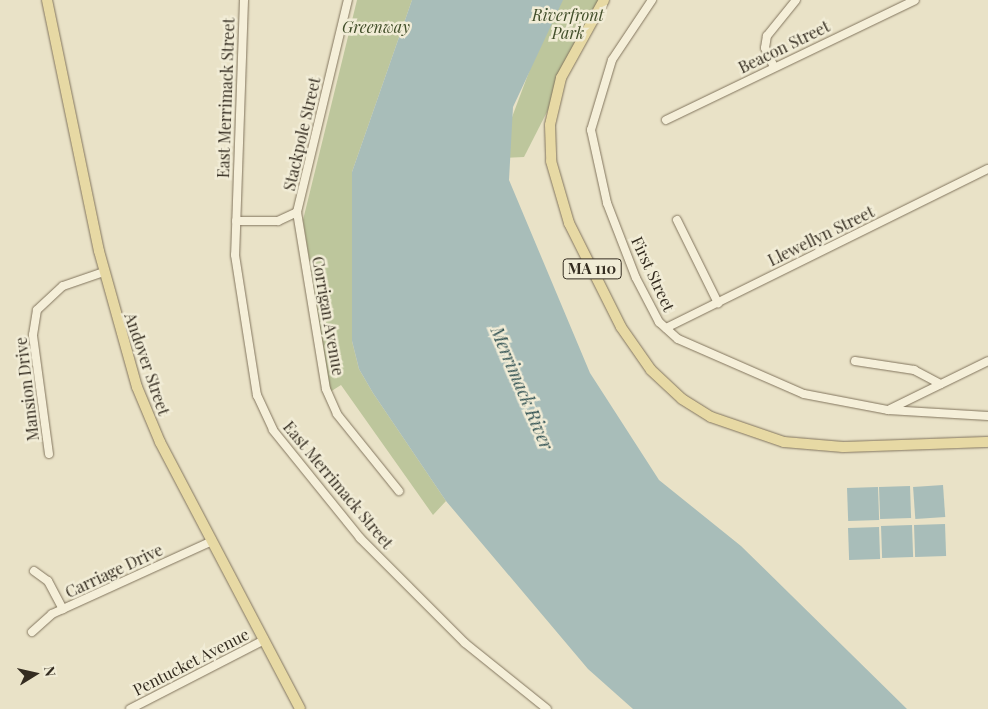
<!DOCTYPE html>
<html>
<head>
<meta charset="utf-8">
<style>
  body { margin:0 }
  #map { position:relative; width:988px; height:709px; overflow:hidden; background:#e9e2c7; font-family:"Playfair Display",serif }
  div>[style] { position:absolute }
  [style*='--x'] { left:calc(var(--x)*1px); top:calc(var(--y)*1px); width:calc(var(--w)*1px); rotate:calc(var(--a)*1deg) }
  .green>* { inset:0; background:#bdc69c }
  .water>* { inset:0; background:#a8bdb9; transform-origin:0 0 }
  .roads { filter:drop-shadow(0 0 1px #82755e) drop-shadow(0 0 1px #82755e) }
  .minor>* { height:8px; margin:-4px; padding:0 4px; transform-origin:4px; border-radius:4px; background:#f5efd9 }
  .major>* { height:10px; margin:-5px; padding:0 5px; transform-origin:5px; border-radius:5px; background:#e7d9a4 }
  span { translate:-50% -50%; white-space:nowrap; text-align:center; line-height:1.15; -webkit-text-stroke:5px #f1ecd6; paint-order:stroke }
  .shield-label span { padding:1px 4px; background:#f1ecd6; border:1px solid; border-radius:4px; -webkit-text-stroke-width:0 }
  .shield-label { font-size:15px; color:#342c20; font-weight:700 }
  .park-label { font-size:16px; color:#414e29; font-style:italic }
  .street-label { font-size:16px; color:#342c20 }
  .water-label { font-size:18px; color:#315152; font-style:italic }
  .north { position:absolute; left:10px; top:649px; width:50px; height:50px; -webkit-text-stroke:4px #f1ecd6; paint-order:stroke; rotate:80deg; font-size:14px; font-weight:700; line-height:20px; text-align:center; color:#342c20 }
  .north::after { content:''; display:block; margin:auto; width:18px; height:22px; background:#342c20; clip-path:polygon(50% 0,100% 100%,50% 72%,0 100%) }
</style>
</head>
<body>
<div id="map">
  <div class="green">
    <div style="clip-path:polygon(357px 0,412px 0,352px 172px,352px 341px,359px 369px,373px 393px,446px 501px,433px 515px,341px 385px,330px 392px,303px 220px)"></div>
    <div style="clip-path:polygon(556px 0,604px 0,524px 157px,501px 158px,503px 141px)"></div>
  </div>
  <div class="water">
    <div style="clip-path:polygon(412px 0,563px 0,513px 107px,509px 180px,590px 373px,659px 480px,741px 546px,907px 709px,633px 709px,588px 669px,446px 501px,373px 393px,359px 369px,352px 341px,352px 172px)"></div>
    <div style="left:943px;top:485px;width:32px;height:30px;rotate:86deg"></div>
    <div style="left:910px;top:486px;width:32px;height:31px;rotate:88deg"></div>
    <div style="left:878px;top:487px;width:33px;height:31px;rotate:88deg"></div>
    <div style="left:945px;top:524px;width:32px;height:31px;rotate:88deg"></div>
    <div style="left:912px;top:525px;width:32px;height:31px;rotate:88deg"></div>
    <div style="left:879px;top:527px;width:32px;height:31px;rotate:88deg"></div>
  </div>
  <div class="roads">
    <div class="minor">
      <div style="--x:244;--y:0;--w:255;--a:92"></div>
      <div style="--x:235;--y:255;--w:142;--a:81.1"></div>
      <div style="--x:257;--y:395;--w:38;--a:65"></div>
      <div style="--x:273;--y:430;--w:139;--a:51.1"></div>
      <div style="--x:360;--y:538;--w:148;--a:45"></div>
      <div style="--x:465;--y:643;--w:105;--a:38.8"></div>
      <div style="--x:652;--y:0;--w:72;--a:123.7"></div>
      <div style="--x:612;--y:60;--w:73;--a:106.7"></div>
      <div style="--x:591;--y:130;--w:75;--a:77.6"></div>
      <div style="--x:607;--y:203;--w:80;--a:68.9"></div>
      <div style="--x:636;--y:278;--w:50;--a:62.4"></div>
      <div style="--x:659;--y:322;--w:25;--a:42"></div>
      <div style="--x:678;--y:339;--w:137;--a:23.6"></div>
      <div style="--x:804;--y:394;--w:86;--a:10.8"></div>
      <div style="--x:888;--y:410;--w:100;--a:3.4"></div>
      <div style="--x:774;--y:67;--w:21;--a:-115"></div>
      <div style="--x:765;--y:48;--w:12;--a:-81"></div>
      <div style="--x:767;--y:36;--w:46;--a:-51.1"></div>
      <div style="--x:666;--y:120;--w:276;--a:-25.7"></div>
      <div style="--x:297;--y:212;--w:179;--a:80.7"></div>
      <div style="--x:326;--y:389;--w:27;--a:66"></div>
      <div style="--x:337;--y:414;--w:99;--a:51.2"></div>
      <div style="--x:677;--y:220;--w:93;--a:63.7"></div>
      <div style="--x:236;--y:221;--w:42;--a:0"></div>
      <div style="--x:278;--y:221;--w:21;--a:-25"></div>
      <div style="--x:297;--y:212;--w:218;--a:-76.5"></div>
      <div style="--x:666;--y:328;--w:359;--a:-26.3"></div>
      <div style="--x:855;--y:361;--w:60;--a:8.7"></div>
      <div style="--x:914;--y:370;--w:30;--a:28"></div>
      <div style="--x:890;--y:409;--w:109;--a:-26.1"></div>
      <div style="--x:49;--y:454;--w:120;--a:-97.7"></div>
      <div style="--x:33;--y:335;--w:25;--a:-81"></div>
      <div style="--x:37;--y:310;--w:35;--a:-43"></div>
      <div style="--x:63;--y:286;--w:43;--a:-18.9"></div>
      <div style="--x:34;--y:571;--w:17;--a:36"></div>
      <div style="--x:48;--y:581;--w:32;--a:62"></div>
      <div style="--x:32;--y:632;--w:27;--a:-42"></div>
      <div style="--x:52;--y:614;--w:176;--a:-24.5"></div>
      <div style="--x:130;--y:709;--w:151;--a:-27.2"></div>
    </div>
    <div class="major">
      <div style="--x:47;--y:0;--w:256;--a:78.3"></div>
      <div style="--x:99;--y:251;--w:141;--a:74.4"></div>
      <div style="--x:137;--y:387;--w:60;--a:67.3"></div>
      <div style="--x:160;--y:442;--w:301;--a:62.3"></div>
      <div style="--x:604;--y:0;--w:89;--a:118.9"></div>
      <div style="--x:561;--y:78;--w:48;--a:103.2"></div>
      <div style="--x:550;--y:125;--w:36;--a:88"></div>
      <div style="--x:551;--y:161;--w:65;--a:73.8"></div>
      <div style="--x:569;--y:223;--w:116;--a:63.4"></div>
      <div style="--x:621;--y:327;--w:52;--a:55.1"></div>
      <div style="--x:651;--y:370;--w:42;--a:43.1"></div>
      <div style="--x:682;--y:399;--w:34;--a:32"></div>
      <div style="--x:711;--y:417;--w:77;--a:18.9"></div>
      <div style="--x:784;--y:442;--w:59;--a:4.8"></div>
      <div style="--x:843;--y:447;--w:145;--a:-2"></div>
    </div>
  </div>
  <div class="shield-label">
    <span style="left:592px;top:269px">MA 110</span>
  </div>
  <div class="park-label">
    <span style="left:568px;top:24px">Riverfront<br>Park</span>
    <span style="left:376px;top:27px">Greenway</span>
  </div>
  <div class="street-label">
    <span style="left:784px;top:47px;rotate:-26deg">Beacon Street</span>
    <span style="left:226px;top:98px;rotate:-88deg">East Merrimack Street</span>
    <span style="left:302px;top:134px;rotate:-77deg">Stackpole Street</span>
    <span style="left:821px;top:236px;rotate:-26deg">Llewellyn Street</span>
    <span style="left:653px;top:274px;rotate:65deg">First Street</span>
    <span style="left:328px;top:316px;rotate:80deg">Corrigan Avenue</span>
    <span style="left:147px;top:364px;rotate:71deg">Andover Street</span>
    <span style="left:27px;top:389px;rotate:-97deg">Mansion Drive</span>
    <span style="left:338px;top:485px;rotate:50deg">East Merrimack Street</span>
    <span style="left:114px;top:571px;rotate:-25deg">Carriage Drive</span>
    <span style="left:191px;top:662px;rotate:-27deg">Pentucket Avenue</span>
  </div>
  <div class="water-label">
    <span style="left:522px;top:388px;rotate:67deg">Merrimack River</span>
  </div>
  <div class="north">N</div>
</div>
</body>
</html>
